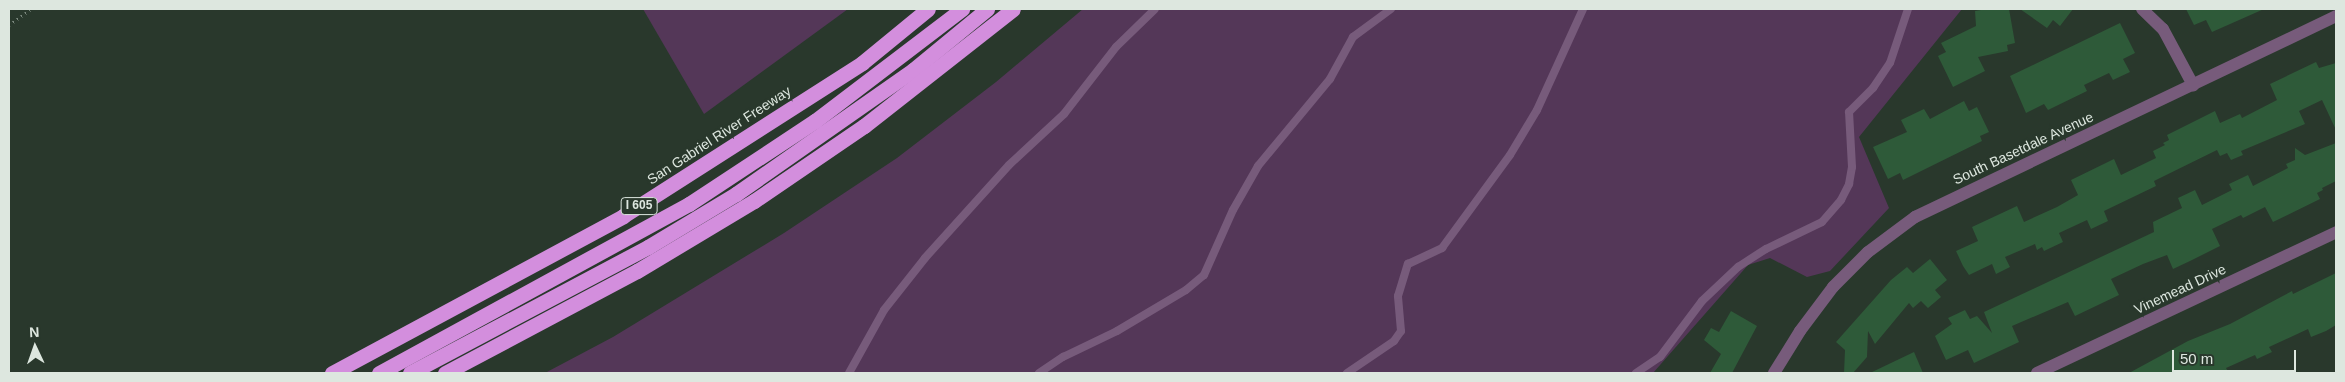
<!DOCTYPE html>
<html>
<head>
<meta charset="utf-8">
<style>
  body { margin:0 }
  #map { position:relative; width:2345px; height:382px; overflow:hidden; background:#29382c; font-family:Helvetica,sans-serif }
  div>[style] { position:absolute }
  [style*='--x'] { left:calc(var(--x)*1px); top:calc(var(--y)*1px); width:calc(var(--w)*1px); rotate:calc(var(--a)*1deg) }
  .green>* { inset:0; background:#543758 }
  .building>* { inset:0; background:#2e5a39 }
  .path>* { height:3px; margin-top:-1.5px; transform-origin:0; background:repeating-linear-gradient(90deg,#7a877d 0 1px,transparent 0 5px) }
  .service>* { height:8px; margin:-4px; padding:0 4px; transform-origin:4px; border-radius:4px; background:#775b7b }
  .minor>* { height:12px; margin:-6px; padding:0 6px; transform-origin:6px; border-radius:6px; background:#775b7b }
  .tertiary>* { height:12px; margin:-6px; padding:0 6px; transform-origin:6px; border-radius:6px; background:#775b7b }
  .motorway>* { height:15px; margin:-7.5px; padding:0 7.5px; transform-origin:7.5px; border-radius:7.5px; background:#d38edd }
  span { translate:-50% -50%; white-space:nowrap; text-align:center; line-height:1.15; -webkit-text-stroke:4.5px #29382c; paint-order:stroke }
  .shield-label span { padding:1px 4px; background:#29382c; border:1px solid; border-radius:4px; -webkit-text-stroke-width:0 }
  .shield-label { font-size:12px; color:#dde7df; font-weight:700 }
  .street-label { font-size:14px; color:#dde7df }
  .frame { position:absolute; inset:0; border:10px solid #dde7df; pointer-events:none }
  .north { position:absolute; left:10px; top:322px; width:50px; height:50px; -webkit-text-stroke:4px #29382c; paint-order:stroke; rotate:357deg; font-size:14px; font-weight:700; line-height:20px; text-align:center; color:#dde7df }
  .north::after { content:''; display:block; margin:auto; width:18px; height:22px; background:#dde7df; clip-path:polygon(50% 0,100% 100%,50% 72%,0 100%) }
  .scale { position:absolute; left:2172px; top:350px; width:124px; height:22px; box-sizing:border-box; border:2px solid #dde7df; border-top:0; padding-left:6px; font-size:15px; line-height:18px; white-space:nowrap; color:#dde7df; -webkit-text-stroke:4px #29382c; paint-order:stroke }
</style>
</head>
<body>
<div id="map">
  <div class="green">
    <div style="clip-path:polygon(643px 9px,848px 9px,704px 114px)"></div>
    <div style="clip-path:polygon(1083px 9px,1962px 9px,1859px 137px,1889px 208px,1830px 271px,1807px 277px,1770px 258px,1748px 265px,1653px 373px,545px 373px,613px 337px,784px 233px,897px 158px,996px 82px)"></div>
  </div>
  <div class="building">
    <div style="clip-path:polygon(1987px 9px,2009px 9px,2015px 43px,2007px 45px,2008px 51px,1978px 57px,1985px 71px,1953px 87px,1938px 56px,1946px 52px,1941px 43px,1976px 26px,1975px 11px)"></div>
    <div style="clip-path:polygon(2020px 9px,2073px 9px,2060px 26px,2053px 20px,2047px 28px)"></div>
    <div style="clip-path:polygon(2186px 9px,2264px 9px,2212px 32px,2206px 20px,2194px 25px)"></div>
    <div style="clip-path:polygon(2120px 23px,2135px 53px,2123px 59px,2130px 72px,2113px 80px,2109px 73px,2084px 85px,2087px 91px,2048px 110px,2044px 104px,2026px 113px,2010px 76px)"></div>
    <div style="clip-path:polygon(2316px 62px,2319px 68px,2336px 63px,2336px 130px,2322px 100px,2299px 111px,2305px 124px,2241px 151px,2243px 155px,2231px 160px,2227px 153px,2220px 156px,2217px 150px,2154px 181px,2156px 186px,2104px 211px,2108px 221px,2091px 229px,2087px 220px,2059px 233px,2063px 242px,2044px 251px,2042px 247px,2037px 250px,2035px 244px,2005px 257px,2010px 267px,1996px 274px,1992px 264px,1969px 275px,1963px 266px,1956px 251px,1978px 241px,1972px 227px,2017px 206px,2024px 222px,2057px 207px,2078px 195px,2071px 180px,2114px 159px,2121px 175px,2156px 158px,2153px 151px,2165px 145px,2163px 143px,2169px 140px,2167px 135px,2215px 111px,2220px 123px,2240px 114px,2242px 118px,2277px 100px,2270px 84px)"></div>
    <div style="clip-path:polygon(1964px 101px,1969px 111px,1977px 107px,1989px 132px,1980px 136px,1982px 141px,1903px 180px,1900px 173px,1888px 179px,1873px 147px,1907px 132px,1901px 120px,1924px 109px,1930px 119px)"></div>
    <div style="clip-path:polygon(2336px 143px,2336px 181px,2322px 188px,2323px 190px,2317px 193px,2320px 199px,2273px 222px,2265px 207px,2243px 218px,2241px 215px,2212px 229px,2220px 246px,2190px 261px,2173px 269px,2167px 255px,2143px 264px,2111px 279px,2119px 295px,2075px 316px,2068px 302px,2012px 326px,2019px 342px,1974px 363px,1968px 350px,1946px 360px,1935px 336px,1952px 324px,1948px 318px,1965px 310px,1970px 319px,1977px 316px,1992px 333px,1984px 312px,2154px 232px,2153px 222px,2182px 208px,2178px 198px,2195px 190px,2202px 205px,2232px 190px,2229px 184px,2248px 175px,2253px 186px,2288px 168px,2286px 164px,2295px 160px,2295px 148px,2305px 155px)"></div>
    <div style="clip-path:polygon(1930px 259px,1947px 280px,1935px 290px,1941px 297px,1928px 308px,1921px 301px,1913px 308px,1909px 303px,1875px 344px,1868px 331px,1867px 357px,1853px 373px,1844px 373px,1845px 350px,1836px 342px,1891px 280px,1907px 267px,1913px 273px)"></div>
    <div style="clip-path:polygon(2336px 273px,2336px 325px,2326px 331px,2311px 337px,2308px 329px,2269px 347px,2272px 352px,2257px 359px,2255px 355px,2226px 368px,2229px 373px,2129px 373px,2188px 341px,2230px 324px,2292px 291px,2293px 294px)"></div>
    <div style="clip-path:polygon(1731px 311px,1757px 326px,1732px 373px,1710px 373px,1721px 354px,1704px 340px,1711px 328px,1719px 332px)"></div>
    <div style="clip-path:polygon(1914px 352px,1923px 373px,1870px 373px)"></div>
  </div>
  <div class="path">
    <div style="--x:9;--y:25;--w:27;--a:-36"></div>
  </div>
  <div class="service">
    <div style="--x:849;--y:373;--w:72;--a:-60.9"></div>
    <div style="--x:884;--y:310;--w:66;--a:-51.7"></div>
    <div style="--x:925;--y:258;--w:125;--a:-47.9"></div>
    <div style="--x:1009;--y:165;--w:75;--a:-42.8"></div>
    <div style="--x:1064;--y:114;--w:85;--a:-52.2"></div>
    <div style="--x:1116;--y:47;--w:54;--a:-44.3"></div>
    <div style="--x:1039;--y:373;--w:29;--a:-34"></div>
    <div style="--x:1063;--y:357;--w:60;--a:-25.7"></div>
    <div style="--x:1117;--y:331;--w:80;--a:-30.7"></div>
    <div style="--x:1186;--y:290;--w:23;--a:-40"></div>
    <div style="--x:1204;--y:275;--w:71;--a:-66"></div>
    <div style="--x:1233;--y:210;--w:51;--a:-60.4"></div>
    <div style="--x:1258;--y:166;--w:113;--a:-50.4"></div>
    <div style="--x:1330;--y:79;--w:48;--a:-61.3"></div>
    <div style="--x:1353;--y:37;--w:47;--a:-36.4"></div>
    <div style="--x:1347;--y:373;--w:57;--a:-34.2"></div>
    <div style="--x:1394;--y:341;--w:12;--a:-55"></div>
    <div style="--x:1401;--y:331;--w:35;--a:-95"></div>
    <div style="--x:1398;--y:296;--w:34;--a:-73"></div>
    <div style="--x:1408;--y:264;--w:38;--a:-25"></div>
    <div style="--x:1442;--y:248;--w:115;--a:-53.8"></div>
    <div style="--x:1510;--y:155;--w:52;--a:-59"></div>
    <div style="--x:1537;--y:110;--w:111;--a:-65.5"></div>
    <div style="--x:1636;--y:373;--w:29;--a:-34"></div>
    <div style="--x:1660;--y:357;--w:70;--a:-53.1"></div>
    <div style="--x:1702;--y:301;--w:50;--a:-43.4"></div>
    <div style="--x:1738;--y:267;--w:33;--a:-33"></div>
    <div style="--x:1766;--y:249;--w:62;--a:-25.7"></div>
    <div style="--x:1822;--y:222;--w:29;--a:-49"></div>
    <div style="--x:1841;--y:200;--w:18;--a:-63"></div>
    <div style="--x:1849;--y:184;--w:17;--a:-80"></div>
    <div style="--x:1852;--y:167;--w:55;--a:-93.1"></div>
    <div style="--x:1849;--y:112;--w:34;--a:-45"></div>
    <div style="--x:1873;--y:88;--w:30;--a:-56"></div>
    <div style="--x:1890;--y:63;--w:57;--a:-71.6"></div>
  </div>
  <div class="minor">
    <div style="--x:2142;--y:9;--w:29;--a:44"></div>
    <div style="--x:2163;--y:29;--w:64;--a:61.8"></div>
    <div style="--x:2037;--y:373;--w:331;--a:-25.2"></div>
  </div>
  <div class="tertiary">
    <div style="--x:1774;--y:373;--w:49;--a:-58.2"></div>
    <div style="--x:1800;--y:331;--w:55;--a:-53.1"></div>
    <div style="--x:1833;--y:287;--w:49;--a:-45"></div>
    <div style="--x:1868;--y:252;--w:59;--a:-36.7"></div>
    <div style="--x:1915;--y:217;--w:467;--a:-25.5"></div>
  </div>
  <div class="motorway">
    <div style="--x:332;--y:373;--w:331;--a:-28.3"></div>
    <div style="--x:623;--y:216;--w:284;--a:-32.6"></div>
    <div style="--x:862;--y:63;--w:85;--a:-39.3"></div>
    <div style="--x:379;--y:373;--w:353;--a:-28.6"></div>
    <div style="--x:689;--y:204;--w:151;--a:-33.4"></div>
    <div style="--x:815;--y:121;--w:185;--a:-37.3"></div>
    <div style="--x:410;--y:373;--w:269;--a:-27.9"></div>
    <div style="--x:648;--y:247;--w:103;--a:-31.1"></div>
    <div style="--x:736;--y:194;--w:216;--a:-35"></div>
    <div style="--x:913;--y:70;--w:96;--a:-39.5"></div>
    <div style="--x:445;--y:373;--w:217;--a:-28"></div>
    <div style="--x:637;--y:271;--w:136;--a:-30.9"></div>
    <div style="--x:754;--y:201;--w:133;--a:-34.3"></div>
    <div style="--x:864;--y:126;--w:189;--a:-38.1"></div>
  </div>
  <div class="shield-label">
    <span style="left:639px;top:206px">I 605</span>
  </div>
  <div class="street-label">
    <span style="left:719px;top:135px;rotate:-33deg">San Gabriel River Freeway</span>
    <span style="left:2023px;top:148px;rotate:-25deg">South Basetdale Avenue</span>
    <span style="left:2180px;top:289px;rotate:-25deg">Vinemead Drive</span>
  </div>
  <div class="frame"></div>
  <div class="north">N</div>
  <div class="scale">50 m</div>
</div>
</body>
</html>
